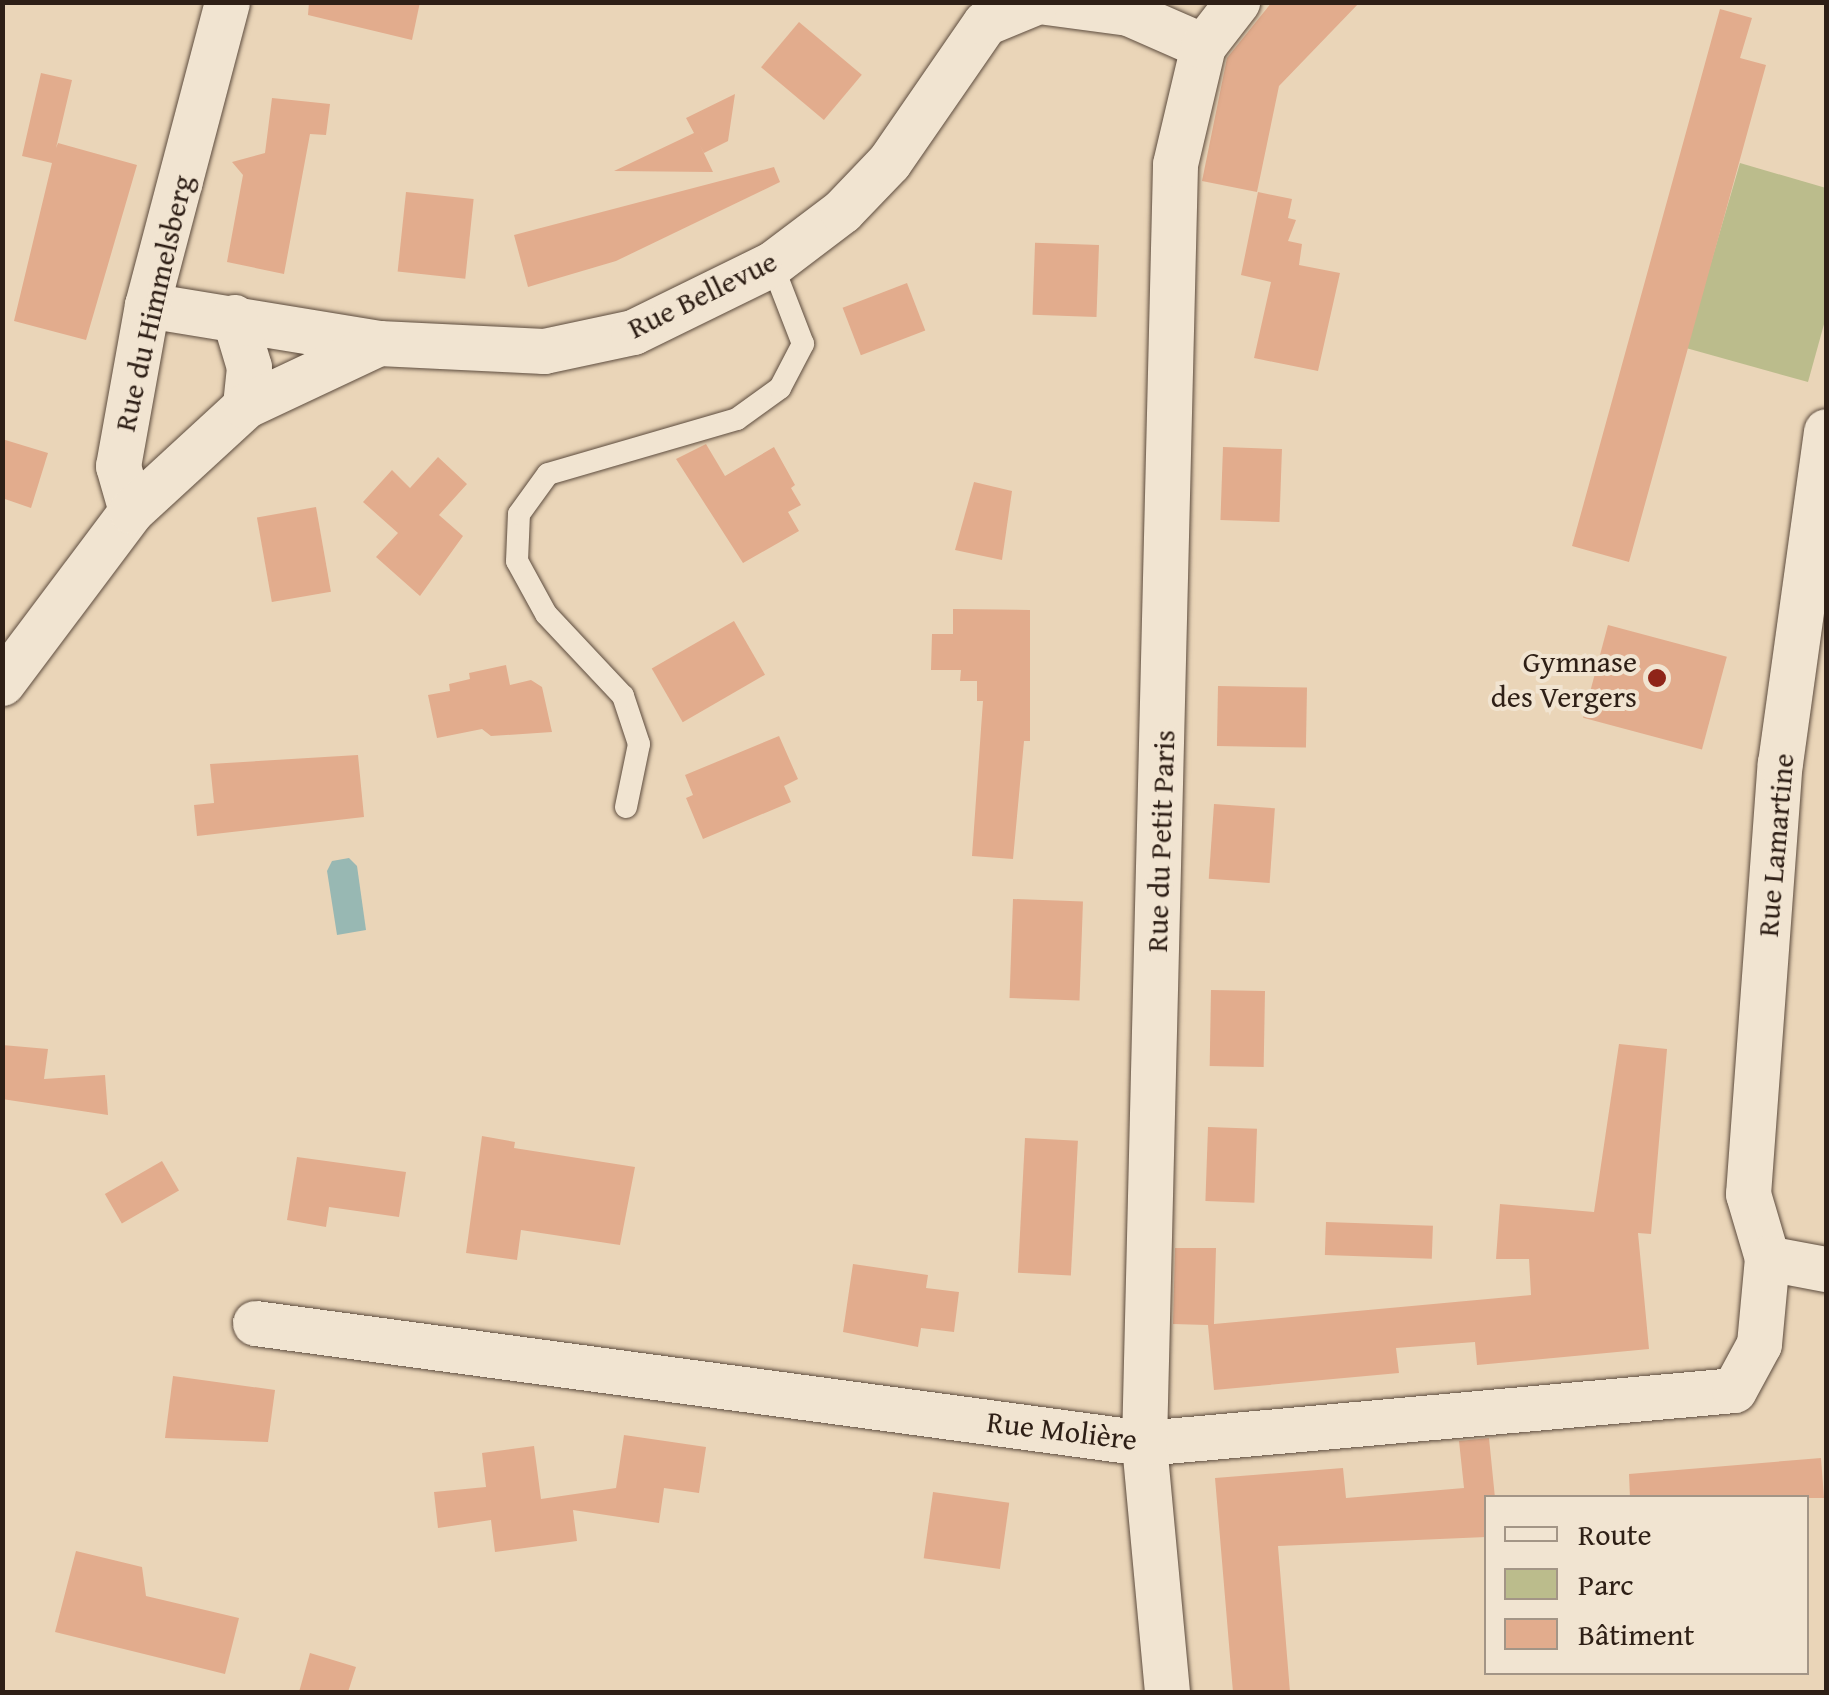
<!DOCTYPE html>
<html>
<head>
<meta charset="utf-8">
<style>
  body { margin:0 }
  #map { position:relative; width:1829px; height:1695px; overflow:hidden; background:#ead5b8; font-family:"Gentium Book Plus",serif }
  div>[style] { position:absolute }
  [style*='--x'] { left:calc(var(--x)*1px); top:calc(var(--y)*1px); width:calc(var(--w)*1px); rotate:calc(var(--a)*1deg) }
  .green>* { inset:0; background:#bbbc8c }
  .water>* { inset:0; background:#98b8b3 }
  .building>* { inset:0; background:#e2ac8d; transform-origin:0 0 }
  .roads { filter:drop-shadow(0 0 2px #5d4c3e) drop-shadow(0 0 2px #5d4c3e) }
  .lane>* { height:22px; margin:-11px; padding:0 11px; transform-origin:11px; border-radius:11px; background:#f1e4d1 }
  .street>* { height:45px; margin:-22.5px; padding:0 22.5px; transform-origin:22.5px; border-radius:22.5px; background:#f1e4d1 }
  .dots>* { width:28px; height:28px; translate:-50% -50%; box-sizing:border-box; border:5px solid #f1e4d1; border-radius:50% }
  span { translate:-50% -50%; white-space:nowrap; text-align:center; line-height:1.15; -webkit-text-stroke:8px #f1e4d1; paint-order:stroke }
  .street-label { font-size:30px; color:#2e1f16 }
  .poi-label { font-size:30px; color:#2e1f16 }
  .right { translate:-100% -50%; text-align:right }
  .frame { position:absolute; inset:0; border:5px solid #2e1f16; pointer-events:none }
  .legend { position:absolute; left:1484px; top:1495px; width:325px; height:180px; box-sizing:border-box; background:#f1e4d1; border:2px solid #a39586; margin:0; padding:12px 18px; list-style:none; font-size:30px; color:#2e1f16 }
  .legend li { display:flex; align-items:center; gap:20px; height:50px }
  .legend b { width:50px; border:2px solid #a39586 }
</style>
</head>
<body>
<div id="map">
  <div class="green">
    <div style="clip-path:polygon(1740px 163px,1826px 188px,1826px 317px,1808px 382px,1686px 348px)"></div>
  </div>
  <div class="water">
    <div style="clip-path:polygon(349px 858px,357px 866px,366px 930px,337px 935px,327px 871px,332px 861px)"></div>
  </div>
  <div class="building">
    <div style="clip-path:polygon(309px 2px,420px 2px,412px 40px,308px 15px)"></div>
    <div style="clip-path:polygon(1272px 2px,1360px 2px,1279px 86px,1257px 192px,1202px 181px,1227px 58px)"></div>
    <div style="clip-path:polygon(1720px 9px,1752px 18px,1740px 58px,1766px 65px,1629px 562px,1572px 546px)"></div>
    <div style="left:799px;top:22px;width:82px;height:59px;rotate:40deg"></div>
    <div style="clip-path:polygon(41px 73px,72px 80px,56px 148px,58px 143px,137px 165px,86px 340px,14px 321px,52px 163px,22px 156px)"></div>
    <div style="clip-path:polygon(735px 94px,728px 141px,704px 153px,700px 145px,713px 172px,614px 171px,694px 133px,686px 118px)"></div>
    <div style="clip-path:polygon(272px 98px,330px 104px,326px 135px,310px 134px,284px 274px,227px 262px,243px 175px,232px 162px,265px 153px)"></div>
    <div style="clip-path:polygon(774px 167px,780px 182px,616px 261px,528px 287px,514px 235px)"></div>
    <div style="left:406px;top:192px;width:68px;height:80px;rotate:6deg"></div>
    <div style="clip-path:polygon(1258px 192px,1292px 199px,1288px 218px,1296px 220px,1288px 241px,1302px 244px,1299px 265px,1340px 273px,1318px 371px,1254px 358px,1271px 282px,1241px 275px)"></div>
    <div style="left:1099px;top:245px;width:72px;height:64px;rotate:92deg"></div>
    <div style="left:907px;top:283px;width:51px;height:69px;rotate:69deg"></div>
    <div style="clip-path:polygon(2px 439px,48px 453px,31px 508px,2px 498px)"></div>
    <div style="clip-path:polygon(706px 444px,725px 476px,774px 447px,795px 485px,791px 488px,801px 505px,788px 512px,799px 531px,743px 563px,676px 459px)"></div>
    <div style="left:1223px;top:447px;width:59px;height:73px;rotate:2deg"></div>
    <div style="clip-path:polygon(438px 457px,467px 484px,439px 515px,463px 536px,420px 596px,376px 557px,398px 533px,363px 502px,392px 470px,410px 488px)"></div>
    <div style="clip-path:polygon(974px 482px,1012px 491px,1002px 560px,955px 550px)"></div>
    <div style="left:316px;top:507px;width:86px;height:60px;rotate:80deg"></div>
    <div style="clip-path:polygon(953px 609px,1030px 610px,1030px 741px,1024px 741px,1013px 859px,972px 856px,983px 701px,977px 701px,977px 681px,960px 681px,961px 670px,931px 670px,932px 634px,953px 634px)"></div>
    <div style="left:734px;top:621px;width:62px;height:95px;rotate:60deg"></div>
    <div style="left:1608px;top:625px;width:123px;height:96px;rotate:15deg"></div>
    <div style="clip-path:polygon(506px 665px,510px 685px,531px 680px,542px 687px,552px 732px,491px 736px,482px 729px,437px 738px,428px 695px,450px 691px,449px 684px,470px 679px,469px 673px)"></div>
    <div style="left:1218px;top:686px;width:89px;height:60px;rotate:1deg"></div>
    <div style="clip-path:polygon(779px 736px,798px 779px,784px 786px,791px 802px,703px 839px,686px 798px,693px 795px,685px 775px)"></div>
    <div style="clip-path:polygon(358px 755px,364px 817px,197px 836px,194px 805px,214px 803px,210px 764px)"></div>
    <div style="left:1214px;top:804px;width:61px;height:75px;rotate:4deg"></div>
    <div style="left:1013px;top:899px;width:70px;height:99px;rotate:2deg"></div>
    <div style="left:1211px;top:990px;width:54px;height:76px;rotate:1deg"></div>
    <div style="clip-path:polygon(1619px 1044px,1667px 1049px,1651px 1234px,1638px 1233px,1649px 1349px,1477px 1365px,1475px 1342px,1396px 1348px,1399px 1373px,1214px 1390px,1208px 1325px,1173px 1324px,1175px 1248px,1216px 1248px,1214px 1324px,1531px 1295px,1529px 1259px,1496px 1259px,1500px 1204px,1594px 1212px)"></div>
    <div style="clip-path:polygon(2px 1045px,48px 1049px,44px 1079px,105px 1075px,108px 1115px,2px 1099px)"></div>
    <div style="left:1208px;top:1127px;width:49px;height:74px;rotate:2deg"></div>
    <div style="clip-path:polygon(482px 1136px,515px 1142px,514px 1148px,635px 1167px,620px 1245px,521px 1230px,517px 1260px,466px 1253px)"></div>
    <div style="left:1025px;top:1138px;width:53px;height:135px;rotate:3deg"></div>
    <div style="clip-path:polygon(297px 1157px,406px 1172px,399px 1217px,329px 1207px,326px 1227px,287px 1220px)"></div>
    <div style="left:162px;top:1161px;width:34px;height:66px;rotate:60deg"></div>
    <div style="left:1326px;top:1222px;width:107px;height:33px;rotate:2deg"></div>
    <div style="clip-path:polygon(853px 1264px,928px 1275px,926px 1288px,959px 1292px,954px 1332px,921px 1328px,918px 1347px,843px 1332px)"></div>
    <div style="clip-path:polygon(173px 1376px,275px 1390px,268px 1442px,165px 1438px)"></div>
    <div style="clip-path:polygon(624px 1435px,706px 1447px,699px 1493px,664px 1488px,659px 1523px,573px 1510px,577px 1541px,495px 1552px,491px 1520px,438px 1528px,434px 1492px,486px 1487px,482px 1453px,534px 1446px,541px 1499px,616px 1488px)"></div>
    <div style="clip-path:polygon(1489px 1438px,1495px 1498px,1486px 1498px,1486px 1537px,1278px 1546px,1290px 1692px,1233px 1692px,1215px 1478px,1343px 1468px,1346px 1498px,1464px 1488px,1459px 1441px)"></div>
    <div style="clip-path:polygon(1821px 1458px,1824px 1498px,1630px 1498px,1629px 1474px)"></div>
    <div style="left:933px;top:1492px;width:77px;height:67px;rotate:8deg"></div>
    <div style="clip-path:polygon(76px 1551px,142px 1567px,146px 1596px,239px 1618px,225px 1674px,55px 1632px)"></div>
    <div style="clip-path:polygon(310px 1653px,356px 1667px,348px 1692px,299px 1692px)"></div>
  </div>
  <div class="roads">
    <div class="lane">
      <div style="--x:626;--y:807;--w:64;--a:-78.3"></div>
      <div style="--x:639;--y:744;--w:51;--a:-108.4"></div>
      <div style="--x:623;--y:696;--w:112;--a:-133.2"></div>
      <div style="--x:546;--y:614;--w:60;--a:-118.7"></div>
      <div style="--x:517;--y:561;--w:47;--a:-87.6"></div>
      <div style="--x:519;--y:514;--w:49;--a:-54.1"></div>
      <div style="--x:548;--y:474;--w:197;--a:-16.2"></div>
      <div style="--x:737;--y:419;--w:53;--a:-35.8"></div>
      <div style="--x:780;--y:388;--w:50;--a:-62.4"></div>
      <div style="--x:803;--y:344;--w:86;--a:-111.2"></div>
    </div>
    <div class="street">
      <div style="--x:1046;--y:2;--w:83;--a:7.6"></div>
      <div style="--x:1128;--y:13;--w:82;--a:23.7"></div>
      <div style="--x:147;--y:305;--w:235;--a:9.3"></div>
      <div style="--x:234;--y:317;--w:52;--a:73.3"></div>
      <div style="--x:249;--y:367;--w:39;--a:96"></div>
      <div style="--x:131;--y:511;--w:47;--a:-106.1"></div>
      <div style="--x:118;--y:466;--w:164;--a:-79.8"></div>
      <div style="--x:147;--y:305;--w:313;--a:-75.2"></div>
      <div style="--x:2;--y:683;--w:215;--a:-53.1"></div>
      <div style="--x:131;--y:511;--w:155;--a:-42.6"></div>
      <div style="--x:245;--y:406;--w:148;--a:-25.2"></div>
      <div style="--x:379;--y:343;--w:165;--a:2.8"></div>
      <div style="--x:544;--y:351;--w:91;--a:-12.1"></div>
      <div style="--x:633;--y:332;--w:155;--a:-26.1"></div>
      <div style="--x:772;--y:264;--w:88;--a:-37.1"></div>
      <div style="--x:842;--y:211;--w:68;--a:-46.2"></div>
      <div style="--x:889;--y:162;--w:169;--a:-55.4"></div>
      <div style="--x:985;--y:23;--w:55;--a:-22.4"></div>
      <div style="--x:1767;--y:1258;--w:67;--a:-106.5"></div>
      <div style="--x:1748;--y:1194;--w:432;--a:-85.8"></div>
      <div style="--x:1780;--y:763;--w:335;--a:-82.1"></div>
      <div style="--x:255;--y:1323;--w:897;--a:7.69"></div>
      <div style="--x:1144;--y:1443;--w:592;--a:-5.13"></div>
      <div style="--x:1734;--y:1390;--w:52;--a:-61.5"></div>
      <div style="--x:1759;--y:1344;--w:86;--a:-84.7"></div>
      <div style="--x:1767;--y:1258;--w:60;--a:10.6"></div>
      <div style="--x:1167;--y:1692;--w:250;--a:-95.3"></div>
      <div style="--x:1144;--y:1443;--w:1279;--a:-88.61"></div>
      <div style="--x:1175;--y:164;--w:121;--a:-76.7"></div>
      <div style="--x:1203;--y:46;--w:56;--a:-52.3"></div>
    </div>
  </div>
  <div class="dots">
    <div style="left:1657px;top:678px;background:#8f2418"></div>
  </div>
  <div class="street-label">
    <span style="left:702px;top:294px;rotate:-26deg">Rue Bellevue</span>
    <span style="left:153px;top:303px;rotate:-77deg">Rue du Himmelsberg</span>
    <span style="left:1160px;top:841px;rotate:-88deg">Rue du Petit Paris</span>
    <span style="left:1775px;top:845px;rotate:-85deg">Rue Lamartine</span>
    <span style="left:1062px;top:1430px;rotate:7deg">Rue Molière</span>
  </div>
  <div class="poi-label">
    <span class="right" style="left:1637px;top:678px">Gymnase<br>des Vergers</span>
  </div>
  <div class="frame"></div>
  <ul class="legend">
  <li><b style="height:12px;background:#f1e4d1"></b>Route</li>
  <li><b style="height:28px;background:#bbbc8c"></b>Parc</li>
  <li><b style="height:28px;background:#e2ac8d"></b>Bâtiment</li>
  </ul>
</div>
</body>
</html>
